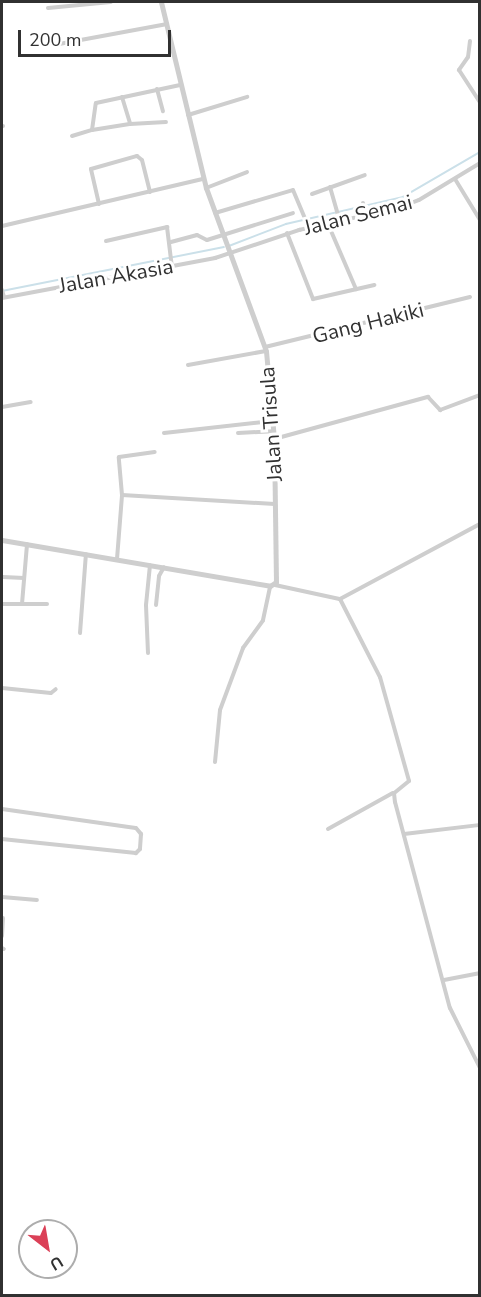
<!DOCTYPE html>
<html>
<head>
<meta charset="utf-8">
<style>
  body { margin:0 }
  #map { position:relative; width:481px; height:1297px; overflow:hidden; background:#fff; font-family:"Nunito Sans",sans-serif }
  div>[style] { position:absolute }
  [style*='--x'] { left:calc(var(--x)*1px); top:calc(var(--y)*1px); width:calc(var(--w)*1px); rotate:calc(var(--a)*1deg) }
  .stream>* { height:1.5px; margin:-0.75px; padding:0 0.75px; transform-origin:0.75px; border-radius:0.75px; background:#cbe0e9 }
  .minor>* { height:4px; margin:-2px; padding:0 2px; transform-origin:2px; border-radius:2px; background:#cecece }
  .tertiary>* { height:5px; margin:-2.5px; padding:0 2.5px; transform-origin:2.5px; border-radius:2.5px; background:#cecece }
  span { translate:-50% -50%; white-space:nowrap; text-align:center; line-height:1.15; -webkit-text-stroke:6px #fff; paint-order:stroke }
  .street-label { font-size:21px; color:#313131 }
  .frame { position:absolute; inset:0; border:3px solid #313131; pointer-events:none }
  .north { position:absolute; left:18px; top:1219px; width:60px; height:60px; box-sizing:border-box; background:#fff; border:2px solid #adadad; border-radius:50%; rotate:149deg; font-size:16px; font-weight:700; line-height:24px; text-align:center; color:#313131 }
  .north::after { content:''; display:block; margin:auto; width:21px; height:27px; background:#db4057; clip-path:polygon(50% 0,100% 100%,50% 72%,0 100%) }
  .scale { position:absolute; left:18px; top:30px; width:153px; height:27px; box-sizing:border-box; border:3px solid #313131; border-top:0; padding-left:8px; font-size:18px; line-height:21px; white-space:nowrap; color:#313131; -webkit-text-stroke:4px #fff; paint-order:stroke }
</style>
</head>
<body>
<div id="map">
  <div class="stream">
    <div style="--x:229;--y:246;--w:61;--a:-21.1"></div>
    <div style="--x:286;--y:224;--w:120;--a:-13"></div>
    <div style="--x:403;--y:197;--w:89;--a:-30.3"></div>
    <div style="--x:2;--y:291;--w:226;--a:-11.2"></div>
  </div>
  <div class="minor">
    <div style="--x:48;--y:8;--w:63;--a:-5.4"></div>
    <div style="--x:470;--y:41;--w:16;--a:97"></div>
    <div style="--x:468;--y:57;--w:16;--a:125"></div>
    <div style="--x:459;--y:70;--w:38;--a:57"></div>
    <div style="--x:59;--y:44;--w:110;--a:-10.5"></div>
    <div style="--x:157;--y:89;--w:23;--a:75"></div>
    <div style="--x:122;--y:97;--w:28;--a:73"></div>
    <div style="--x:130;--y:124;--w:36;--a:-3"></div>
    <div style="--x:188;--y:115;--w:62;--a:-17"></div>
    <div style="--x:2;--y:126;--w:1;--a:0"></div>
    <div style="--x:92;--y:130;--w:38;--a:-9"></div>
    <div style="--x:72;--y:136;--w:21;--a:-17"></div>
    <div style="--x:92;--y:130;--w:27;--a:-82"></div>
    <div style="--x:96;--y:103;--w:86;--a:-12.1"></div>
    <div style="--x:455;--y:179;--w:48;--a:58.6"></div>
    <div style="--x:330;--y:187;--w:35;--a:74"></div>
    <div style="--x:206;--y:188;--w:44;--a:-21.3"></div>
    <div style="--x:312;--y:194;--w:56;--a:-19.7"></div>
    <div style="--x:363;--y:203;--w:13;--a:86"></div>
    <div style="--x:99;--y:204;--w:36;--a:-103"></div>
    <div style="--x:91;--y:169;--w:48;--a:-15.8"></div>
    <div style="--x:137;--y:156;--w:6;--a:39"></div>
    <div style="--x:142;--y:160;--w:33;--a:76"></div>
    <div style="--x:215;--y:213;--w:81;--a:-16.4"></div>
    <div style="--x:293;--y:190;--w:41;--a:67.2"></div>
    <div style="--x:328;--y:224;--w:71;--a:66.7"></div>
    <div style="--x:2;--y:226;--w:206;--a:-13.2"></div>
    <div style="--x:287;--y:233;--w:71;--a:68.5"></div>
    <div style="--x:313;--y:299;--w:63;--a:-12.9"></div>
    <div style="--x:106;--y:241;--w:63;--a:-12.9"></div>
    <div style="--x:167;--y:227;--w:38;--a:83"></div>
    <div style="--x:171;--y:242;--w:27;--a:-15"></div>
    <div style="--x:197;--y:235;--w:11;--a:27"></div>
    <div style="--x:207;--y:240;--w:90;--a:-17.4"></div>
    <div style="--x:2;--y:290;--w:7;--a:74"></div>
    <div style="--x:2;--y:298;--w:217;--a:-10.6"></div>
    <div style="--x:215;--y:258;--w:89;--a:-18.4"></div>
    <div style="--x:299;--y:230;--w:101;--a:-12.5"></div>
    <div style="--x:398;--y:208;--w:22;--a:-21"></div>
    <div style="--x:419;--y:200;--w:71;--a:-31.2"></div>
    <div style="--x:265;--y:347;--w:211;--a:-13.7"></div>
    <div style="--x:188;--y:365;--w:79;--a:-10.2"></div>
    <div style="--x:2;--y:407;--w:29;--a:-10"></div>
    <div style="--x:164;--y:433;--w:109;--a:-6.3"></div>
    <div style="--x:238;--y:433;--w:35;--a:-3"></div>
    <div style="--x:274;--y:439;--w:160;--a:-15.3"></div>
    <div style="--x:428;--y:397;--w:18;--a:47"></div>
    <div style="--x:440;--y:410;--w:43;--a:-20.6"></div>
    <div style="--x:122;--y:495;--w:153;--a:3.4"></div>
    <div style="--x:117;--y:559;--w:64;--a:-85.5"></div>
    <div style="--x:122;--y:495;--w:38;--a:-95"></div>
    <div style="--x:119;--y:457;--w:36;--a:-8"></div>
    <div style="--x:3;--y:577;--w:21;--a:3"></div>
    <div style="--x:275;--y:585;--w:66;--a:12.2"></div>
    <div style="--x:340;--y:599;--w:159;--a:-28.2"></div>
    <div style="--x:340;--y:599;--w:88;--a:62.9"></div>
    <div style="--x:380;--y:677;--w:108;--a:74.4"></div>
    <div style="--x:409;--y:781;--w:19;--a:141"></div>
    <div style="--x:394;--y:793;--w:9;--a:84"></div>
    <div style="--x:395;--y:802;--w:213;--a:75.1"></div>
    <div style="--x:450;--y:1008;--w:67;--a:63.4"></div>
    <div style="--x:2;--y:604;--w:45;--a:0"></div>
    <div style="--x:22;--y:604;--w:60;--a:-85.2"></div>
    <div style="--x:156;--y:605;--w:29;--a:-84"></div>
    <div style="--x:159;--y:576;--w:10;--a:-61"></div>
    <div style="--x:80;--y:633;--w:79;--a:-85.7"></div>
    <div style="--x:148;--y:653;--w:48;--a:-92.4"></div>
    <div style="--x:146;--y:605;--w:40;--a:-84.3"></div>
    <div style="--x:2;--y:688;--w:49;--a:5.8"></div>
    <div style="--x:51;--y:693;--w:6;--a:-39"></div>
    <div style="--x:215;--y:762;--w:52;--a:-84.5"></div>
    <div style="--x:220;--y:710;--w:66;--a:-69.6"></div>
    <div style="--x:243;--y:648;--w:34;--a:-54"></div>
    <div style="--x:263;--y:620;--w:35;--a:-78"></div>
    <div style="--x:2;--y:809;--w:135;--a:8.1"></div>
    <div style="--x:136;--y:828;--w:8;--a:50"></div>
    <div style="--x:141;--y:834;--w:15;--a:94"></div>
    <div style="--x:140;--y:849;--w:6;--a:135"></div>
    <div style="--x:136;--y:853;--w:135;--a:-174"></div>
    <div style="--x:328;--y:829;--w:74;--a:-29"></div>
    <div style="--x:404;--y:834;--w:77;--a:-6.8"></div>
    <div style="--x:2;--y:897;--w:35;--a:5"></div>
    <div style="--x:2;--y:936;--w:18;--a:-87"></div>
    <div style="--x:2;--y:948;--w:2;--a:27"></div>
    <div style="--x:444;--y:980;--w:37;--a:-11"></div>
  </div>
  <div class="tertiary">
    <div style="--x:2;--y:540;--w:272;--a:9.7"></div>
    <div style="--x:270;--y:586;--w:7;--a:-34"></div>
    <div style="--x:276;--y:582;--w:143;--a:-90.8"></div>
    <div style="--x:274;--y:439;--w:88;--a:-95.2"></div>
    <div style="--x:266;--y:351;--w:174;--a:-110.2"></div>
    <div style="--x:206;--y:188;--w:191;--a:-103.6"></div>
  </div>
  <div class="street-label">
    <span style="left:358px;top:215px;rotate:-14deg">Jalan Semai</span>
    <span style="left:116px;top:276px;rotate:-10deg">Jalan Akasia</span>
    <span style="left:368px;top:323px;rotate:-14deg">Gang Hakiki</span>
    <span style="left:271px;top:424px;rotate:-94deg">Jalan Trisula</span>
  </div>
  <div class="frame"></div>
  <div class="north">U</div>
  <div class="scale">200 m</div>
</div>
</body>
</html>
